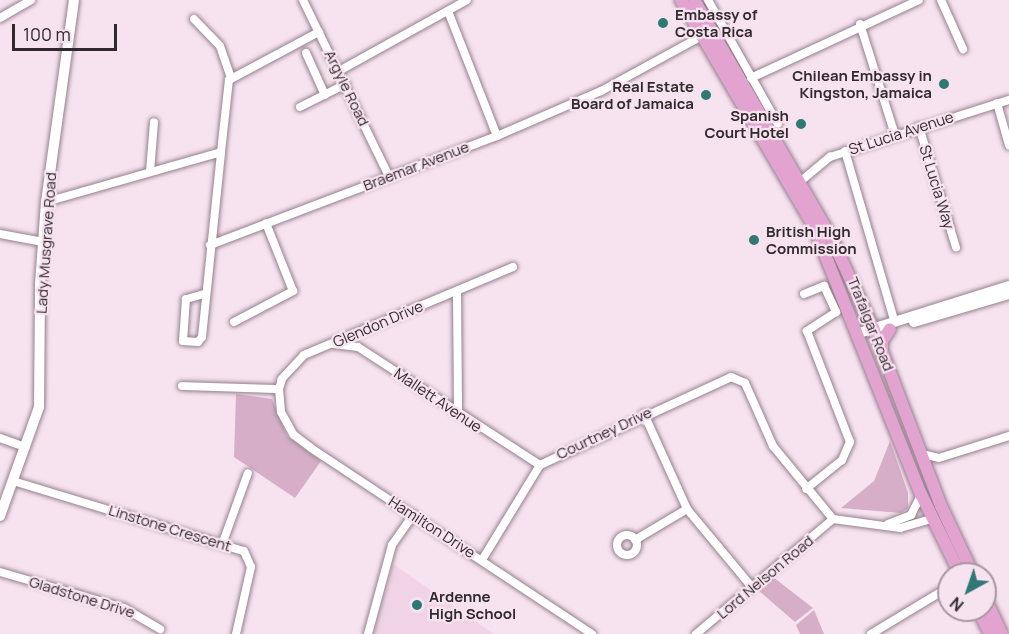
<!DOCTYPE html>
<html>
<head>
<meta charset="utf-8">
<style>
  body { margin:0 }
  #map { position:relative; width:1009px; height:634px; overflow:hidden; background:#f7e2ef; font-family:Manrope,sans-serif }
  div>[style] { position:absolute }
  [style*='--x'] { left:calc(var(--x)*1px); top:calc(var(--y)*1px); width:calc(var(--w)*1px); rotate:calc(var(--a)*1deg) }
  .built>* { inset:0; background:#f0d4e6 }
  .green>* { inset:0; background:#d6aec7 }
  .roads { filter:drop-shadow(0 0 2px #94818d) drop-shadow(0 0 2px #94818d) }
  .street>* { height:8px; margin:-4px; padding:0 4px; transform-origin:4px; border-radius:4px; background:#fff }
  .street>.ring { margin:-4px; padding:0; box-sizing:content-box; background:none; border:8px solid #fff; border-radius:50% }
  .secondary>* { height:10px; margin:-5px; padding:0 5px; transform-origin:5px; border-radius:5px; background:#fff }
  .primary>* { height:12px; margin:-6px; padding:0 6px; transform-origin:6px; border-radius:6px; background:#e3a3d0 }
  .dots>* { width:16px; height:16px; translate:-50% -50%; box-sizing:border-box; border:3px solid #f7e2ef; border-radius:50% }
  span { translate:-50% -50%; white-space:nowrap; text-align:center; line-height:1.15; -webkit-text-stroke:4.5px #f7e2ef; paint-order:stroke }
  .poi-label { font-size:15px; color:#30292e; font-weight:700 }
  .left { translate:0 -50%; text-align:left }
  .right { translate:-100% -50%; text-align:right }
  .street-label { font-size:15px; color:#30292e }
  .north { position:absolute; left:937px; top:562px; width:60px; height:60px; box-sizing:border-box; background:#f7e2ef; border:2px solid #a798a2; border-radius:50%; rotate:220deg; font-size:16px; font-weight:700; line-height:24px; text-align:center; color:#30292e }
  .north::after { content:''; display:block; margin:auto; width:21px; height:27px; background:#2f7873; clip-path:polygon(50% 0,100% 100%,50% 72%,0 100%) }
  .scale { position:absolute; left:12px; top:24px; width:105px; height:27px; box-sizing:border-box; border:3px solid #30292e; border-top:0; padding-left:8px; font-size:18px; line-height:21px; white-space:nowrap; color:#30292e; -webkit-text-stroke:4px #f7e2ef; paint-order:stroke }
</style>
</head>
<body>
<div id="map">
  <div class="built">
    <div style="clip-path:polygon(393px 564px,494px 634px,374px 634px)"></div>
  </div>
  <div class="green">
    <div style="clip-path:polygon(236px 394px,272px 399px,287px 436px,321px 461px,295px 498px,234px 457px)"></div>
    <div style="clip-path:polygon(890px 441px,908px 493px,908px 508px,901px 513px,841px 508px,874px 481px)"></div>
    <div style="clip-path:polygon(773px 577px,813px 608px,795px 622px,758px 590px)"></div>
    <div style="clip-path:polygon(814px 610px,824px 634px,800px 634px,796px 625px)"></div>
  </div>
  <div class="roads">
    <div class="street">
      <div style="--x:303;--y:0;--w:196;--a:64"></div>
      <div style="--x:708;--y:0;--w:142;--a:60.6"></div>
      <div style="--x:941;--y:0;--w:54;--a:65.8"></div>
      <div style="--x:448;--y:11;--w:134;--a:68.6"></div>
      <div style="--x:0;--y:18;--w:36;--a:-30"></div>
      <div style="--x:194;--y:19;--w:37;--a:46"></div>
      <div style="--x:220;--y:46;--w:34;--a:71"></div>
      <div style="--x:860;--y:24;--w:116;--a:72.5"></div>
      <div style="--x:306;--y:53;--w:46;--a:65.7"></div>
      <div style="--x:339;--y:71;--w:146;--a:-29"></div>
      <div style="--x:751;--y:78;--w:185;--a:-24.9"></div>
      <div style="--x:997;--y:103;--w:44;--a:74.1"></div>
      <div style="--x:300;--y:107;--w:51;--a:-26.6"></div>
      <div style="--x:919;--y:127;--w:126;--a:72.9"></div>
      <div style="--x:845;--y:151;--w:176;--a:73.8"></div>
      <div style="--x:150;--y:172;--w:50;--a:-85.4"></div>
      <div style="--x:801;--y:181;--w:38;--a:-40"></div>
      <div style="--x:830;--y:157;--w:188;--a:-17.7"></div>
      <div style="--x:46;--y:202;--w:182;--a:-15.9"></div>
      <div style="--x:221;--y:152;--w:72;--a:-83.7"></div>
      <div style="--x:229;--y:80;--w:102;--a:-28.1"></div>
      <div style="--x:0;--y:234;--w:44;--a:10.5"></div>
      <div style="--x:210;--y:245;--w:307;--a:-20.8"></div>
      <div style="--x:497;--y:136;--w:113;--a:-23.4"></div>
      <div style="--x:601;--y:91;--w:115;--a:-28.6"></div>
      <div style="--x:513;--y:267;--w:227;--a:157.2"></div>
      <div style="--x:304;--y:355;--w:33;--a:133"></div>
      <div style="--x:282;--y:379;--w:10;--a:107"></div>
      <div style="--x:279;--y:389;--w:23;--a:85"></div>
      <div style="--x:281;--y:412;--w:26;--a:61"></div>
      <div style="--x:294;--y:435;--w:21;--a:37"></div>
      <div style="--x:311;--y:448;--w:337;--a:33.5"></div>
      <div style="--x:457;--y:292;--w:119;--a:89.5"></div>
      <div style="--x:204;--y:294;--w:19;--a:164"></div>
      <div style="--x:186;--y:299;--w:42;--a:94.1"></div>
      <div style="--x:183;--y:341;--w:15;--a:4"></div>
      <div style="--x:198;--y:342;--w:6;--a:-51"></div>
      <div style="--x:202;--y:337;--w:186;--a:-84.1"></div>
      <div style="--x:804;--y:294;--w:22;--a:-22"></div>
      <div style="--x:824;--y:286;--w:29;--a:65"></div>
      <div style="--x:836;--y:312;--w:35;--a:147"></div>
      <div style="--x:807;--y:331;--w:119;--a:68.8"></div>
      <div style="--x:850;--y:442;--w:20;--a:114"></div>
      <div style="--x:842;--y:460;--w:46;--a:141.1"></div>
      <div style="--x:234;--y:322;--w:67;--a:-27.7"></div>
      <div style="--x:293;--y:291;--w:73;--a:-111.7"></div>
      <div style="--x:334;--y:344;--w:24;--a:7"></div>
      <div style="--x:358;--y:347;--w:217;--a:33"></div>
      <div style="--x:182;--y:386;--w:97;--a:1.8"></div>
      <div style="--x:644;--y:414;--w:104;--a:65.6"></div>
      <div style="--x:687;--y:509;--w:99;--a:50.3"></div>
      <div style="--x:0;--y:438;--w:27;--a:20"></div>
      <div style="--x:922;--y:454;--w:17;--a:13"></div>
      <div style="--x:939;--y:458;--w:73;--a:-17.4"></div>
      <div style="--x:13;--y:481;--w:241;--a:16.9"></div>
      <div style="--x:244;--y:551;--w:17;--a:66"></div>
      <div style="--x:251;--y:567;--w:69;--a:102.6"></div>
      <div style="--x:833;--y:519;--w:68;--a:7.7"></div>
      <div style="--x:900;--y:528;--w:33;--a:-16"></div>
      <div style="--x:888;--y:524;--w:25;--a:-21"></div>
      <div style="--x:911;--y:515;--w:22;--a:-63"></div>
      <div class="ring" style="left:617px;top:535px;width:12px;height:12px"></div>
      <div style="--x:635;--y:540;--w:61;--a:-30.8"></div>
      <div style="--x:223;--y:542;--w:73;--a:-70.1"></div>
      <div style="--x:482;--y:560;--w:111;--a:-58.6"></div>
      <div style="--x:540;--y:465;--w:210;--a:-24.7"></div>
      <div style="--x:731;--y:377;--w:15;--a:23"></div>
      <div style="--x:745;--y:383;--w:69;--a:66"></div>
      <div style="--x:773;--y:446;--w:94;--a:50.6"></div>
      <div style="--x:0;--y:572;--w:129;--a:16.2"></div>
      <div style="--x:124;--y:608;--w:42;--a:30.3"></div>
      <div style="--x:368;--y:634;--w:92;--a:-74.9"></div>
      <div style="--x:392;--y:545;--w:37;--a:-55"></div>
      <div style="--x:696;--y:634;--w:179;--a:-40"></div>
      <div style="--x:871;--y:634;--w:91;--a:-31.1"></div>
    </div>
    <div class="secondary">
      <div style="--x:914;--y:322;--w:99;--a:-16.4"></div>
      <div style="--x:859;--y:333;--w:157;--a:-17.4"></div>
      <div style="--x:0;--y:516;--w:116;--a:-70.3"></div>
      <div style="--x:39;--y:407;--w:123;--a:-89.5"></div>
      <div style="--x:40;--y:284;--w:82;--a:-85.8"></div>
      <div style="--x:46;--y:202;--w:204;--a:-82.1"></div>
    </div>
    <div class="primary">
      <div style="--x:681;--y:0;--w:263;--a:59.6"></div>
      <div style="--x:814;--y:227;--w:288;--a:68.2"></div>
      <div style="--x:921;--y:494;--w:89;--a:64"></div>
      <div style="--x:694;--y:0;--w:274;--a:60"></div>
      <div style="--x:831;--y:237;--w:100;--a:65.2"></div>
      <div style="--x:873;--y:328;--w:191;--a:69.1"></div>
      <div style="--x:941;--y:506;--w:75;--a:64.8"></div>
      <div style="--x:882;--y:349;--w:8;--a:-90"></div>
      <div style="--x:882;--y:341;--w:14;--a:-56"></div>
      <div style="--x:985;--y:598;--w:40;--a:65"></div>
      <div style="--x:978;--y:610;--w:27;--a:63"></div>
    </div>
  </div>
  <div class="dots">
    <div style="left:663px;top:23px;background:#2f7873"></div>
    <div style="left:944px;top:84px;background:#2f7873"></div>
    <div style="left:706px;top:95px;background:#2f7873"></div>
    <div style="left:801px;top:124px;background:#2f7873"></div>
    <div style="left:754px;top:240px;background:#2f7873"></div>
    <div style="left:417px;top:605px;background:#2f7873"></div>
  </div>
  <div class="poi-label">
    <span class="left" style="left:675px;top:23px">Embassy of<br>Costa Rica</span>
    <span class="right" style="left:932px;top:84px">Chilean Embassy in<br>Kingston, Jamaica</span>
    <span class="right" style="left:694px;top:95px">Real Estate<br>Board of Jamaica</span>
    <span class="right" style="left:789px;top:124px">Spanish<br>Court Hotel</span>
    <span class="left" style="left:766px;top:240px">British High<br>Commission</span>
    <span class="left" style="left:429px;top:605px">Ardenne<br>High School</span>
  </div>
  <div class="street-label">
    <span style="left:347px;top:88px;rotate:64deg">Argyle Road</span>
    <span style="left:901px;top:133px;rotate:-18deg">St Lucia Avenue</span>
    <span style="left:416px;top:166px;rotate:-21deg">Braemar Avenue</span>
    <span style="left:937px;top:187px;rotate:73deg">St Lucia Way</span>
    <span style="left:46px;top:243px;rotate:-86deg">Lady Musgrave Road</span>
    <span style="left:378px;top:324px;rotate:-23deg">Glendon Drive</span>
    <span style="left:871px;top:324px;rotate:68deg">Trafalgar Road</span>
    <span style="left:438px;top:400px;rotate:34deg">Mallett Avenue</span>
    <span style="left:604px;top:433px;rotate:-25deg">Courtney Drive</span>
    <span style="left:432px;top:527px;rotate:33deg">Hamilton Drive</span>
    <span style="left:170px;top:528px;rotate:17deg">Linstone Crescent</span>
    <span style="left:765px;top:577px;rotate:-40deg">Lord Nelson Road</span>
    <span style="left:82px;top:597px;rotate:17deg">Gladstone Drive</span>
  </div>
  <div class="north">N</div>
  <div class="scale">100 m</div>
</div>
</body>
</html>
